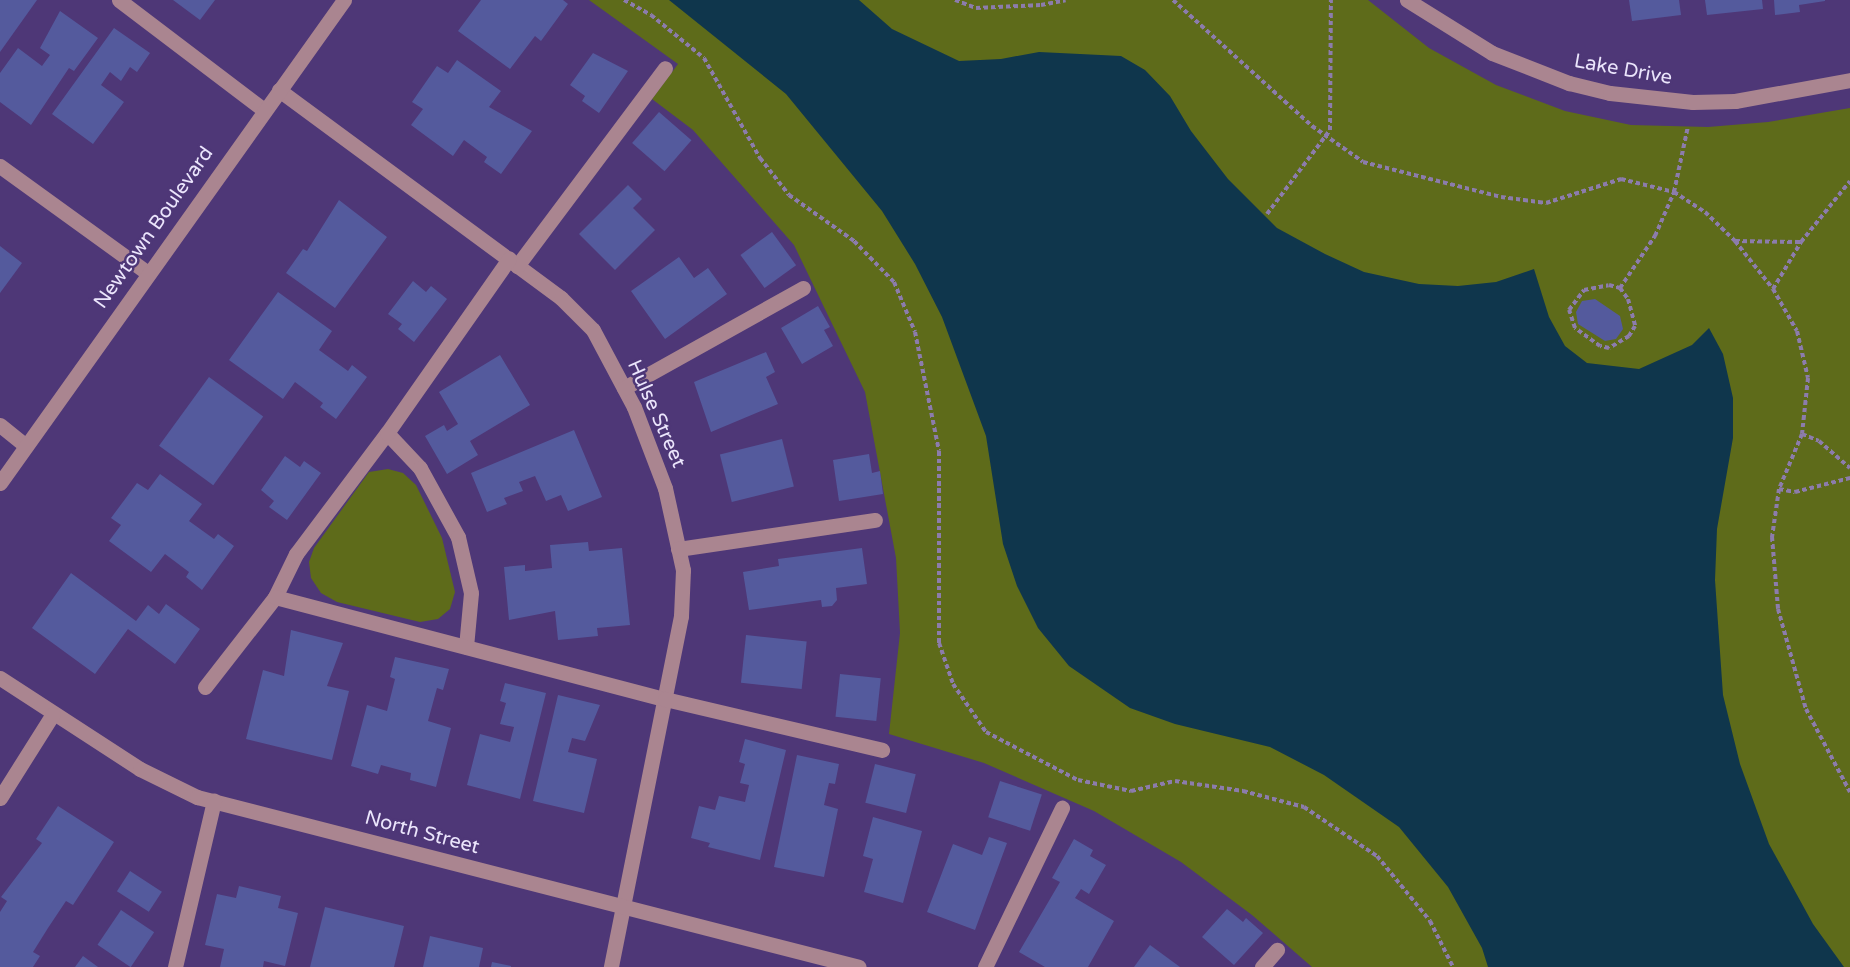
<!DOCTYPE html>
<html>
<head>
<meta charset="utf-8">
<style>
  body { margin:0 }
  #map { position:relative; width:1850px; height:967px; overflow:hidden; background:#4e3777; font-family:"Varela Round",sans-serif }
  div>[style] { position:absolute }
  [style*='--x'] { left:calc(var(--x)*1px); top:calc(var(--y)*1px); width:calc(var(--w)*1px); rotate:calc(var(--a)*1deg) }
  .green>* { inset:0; background:#5e6b1a }
  .water>* { inset:0; background:#0f364c }
  .building>* { inset:0; background:#545a9d; transform-origin:0 0 }
  .path>* { height:4px; margin-top:-2px; transform-origin:0; background:repeating-linear-gradient(90deg,#8c7cac 0 4.5px,transparent 0 7.5px) }
  .minor>* { height:15px; margin:-7.5px; padding:0 7.5px; transform-origin:7.5px; border-radius:7.5px; background:#aa8590 }
  span { translate:-50% -50%; white-space:nowrap; text-align:center; line-height:1.15; -webkit-text-stroke:5px #4e3777; paint-order:stroke }
  .street-label { font-size:20px; color:#ebe5fc }
</style>
</head>
<body>
<div id="map">
  <div class="green">
    <div style="clip-path:polygon(589px 0,1368px 0,1429px 48px,1496px 85px,1565px 111px,1631px 125px,1708px 127px,1768px 122px,1850px 108px,1850px 967px,1312px 967px,1252px 915px,1181px 862px,1094px 811px,984px 763px,889px 734px,900px 633px,896px 558px,865px 392px,794px 245px,693px 130px,652px 99px,678px 64px)"></div>
    <div style="clip-path:polygon(388px 469px,403px 473px,416px 485px,442px 538px,455px 592px,450px 609px,438px 619px,420px 622px,337px 602px,321px 593px,311px 578px,309px 562px,314px 548px,369px 472px)"></div>
  </div>
  <div class="water">
    <div style="clip-path:polygon(669px 0,859px 0,892px 29px,959px 61px,1001px 59px,1039px 52px,1121px 56px,1145px 70px,1170px 96px,1191px 131px,1228px 179px,1277px 228px,1325px 254px,1364px 272px,1419px 284px,1458px 286px,1496px 282px,1534px 269px,1549px 317px,1565px 346px,1587px 363px,1639px 369px,1692px 345px,1709px 328px,1723px 354px,1733px 398px,1733px 438px,1717px 529px,1715px 580px,1723px 695px,1740px 764px,1769px 844px,1813px 924px,1844px 967px,1488px 967px,1482px 948px,1448px 887px,1399px 827px,1324px 775px,1270px 747px,1175px 724px,1130px 708px,1069px 666px,1038px 628px,1017px 586px,1003px 544px,986px 436px,942px 317px,915px 264px,882px 211px,786px 94px)"></div>
  </div>
  <div class="building">
    <div style="clip-path:polygon(0 0,37px 0,0 52px)"></div>
    <div style="clip-path:polygon(173px 0,215px 0,200px 20px)"></div>
    <div style="clip-path:polygon(481px 0,563px 0,568px 4px,541px 41px,535px 36px,510px 69px,458px 31px)"></div>
    <div style="clip-path:polygon(1629px 0,1679px 0,1681px 15px,1632px 21px)"></div>
    <div style="clip-path:polygon(1705px 0,1762px 0,1763px 9px,1707px 15px)"></div>
    <div style="clip-path:polygon(1774px 0,1825px 0,1825px 1px,1799px 5px,1800px 12px,1775px 15px)"></div>
    <div style="clip-path:polygon(60px 11px,98px 38px,74px 71px,69px 68px,31px 125px,0 102px,0 73px,18px 48px,42px 66px,50px 55px,40px 48px)"></div>
    <div style="clip-path:polygon(114px 28px,150px 53px,137px 72px,130px 67px,121px 81px,110px 72px,101px 85px,124px 102px,93px 144px,52px 114px)"></div>
    <div style="clip-path:polygon(593px 53px,628px 71px,599px 113px,582px 101px,585px 96px,570px 85px)"></div>
    <div style="clip-path:polygon(457px 60px,501px 91px,489px 107px,532px 131px,501px 174px,484px 162px,487px 157px,464px 140px,453px 156px,411px 125px,423px 109px,412px 102px,437px 66px,448px 73px)"></div>
    <div style="left:659px;top:112px;width:43px;height:41px;rotate:41deg"></div>
    <div style="clip-path:polygon(628px 185px,642px 199px,633px 208px,655px 230px,615px 270px,579px 234px)"></div>
    <div style="clip-path:polygon(339px 200px,387px 237px,335px 308px,286px 273px,303px 249px,307px 251px)"></div>
    <div style="left:772px;top:232px;width:41px;height:39px;rotate:54deg"></div>
    <div style="clip-path:polygon(0 246px,22px 263px,0 293px)"></div>
    <div style="clip-path:polygon(679px 257px,694px 278px,708px 268px,727px 294px,665px 339px,631px 291px)"></div>
    <div style="clip-path:polygon(413px 281px,426px 292px,431px 286px,447px 299px,414px 342px,398px 329px,402px 324px,388px 314px)"></div>
    <div style="clip-path:polygon(278px 292px,332px 331px,319px 350px,348px 371px,352px 365px,367px 377px,336px 419px,320px 407px,323px 403px,295px 382px,283px 399px,229px 360px)"></div>
    <div style="clip-path:polygon(1595px 299px,1620px 316px,1623px 329px,1616px 339px,1605px 341px,1578px 324px,1576px 312px,1582px 301px)"></div>
    <div style="clip-path:polygon(818px 306px,830px 327px,824px 330px,833px 346px,802px 364px,781px 328px)"></div>
    <div style="clip-path:polygon(766px 352px,775px 372px,766px 377px,778px 404px,711px 432px,694px 382px)"></div>
    <div style="clip-path:polygon(500px 355px,530px 405px,470px 441px,478px 455px,447px 474px,425px 436px,444px 425px,447px 431px,458px 424px,439px 392px)"></div>
    <div style="left:209px;top:377px;width:67px;height:85px;rotate:36deg"></div>
    <div style="clip-path:polygon(574px 430px,602px 497px,568px 511px,561px 495px,546px 501px,535px 476px,519px 482px,523px 491px,504px 498px,507px 504px,487px 512px,471px 473px)"></div>
    <div style="left:782px;top:439px;width:49px;height:64px;rotate:76deg"></div>
    <div style="clip-path:polygon(869px 454px,872px 473px,880px 471px,883px 494px,839px 501px,833px 460px)"></div>
    <div style="clip-path:polygon(285px 456px,300px 467px,304px 461px,321px 473px,287px 520px,269px 507px,274px 501px,261px 490px)"></div>
    <div style="clip-path:polygon(160px 474px,202px 504px,189px 521px,214px 539px,218px 534px,234px 546px,202px 590px,186px 577px,189px 572px,165px 554px,151px 572px,109px 541px,121px 525px,111px 518px,137px 483px,148px 490px)"></div>
    <div style="clip-path:polygon(588px 542px,589px 551px,622px 548px,630px 625px,597px 628px,598px 636px,558px 640px,555px 611px,509px 620px,504px 567px,525px 565px,525px 571px,552px 568px,550px 545px)"></div>
    <div style="clip-path:polygon(862px 548px,867px 584px,836px 588px,837px 600px,832px 606px,822px 607px,821px 600px,749px 610px,743px 572px,779px 566px,778px 559px)"></div>
    <div style="clip-path:polygon(71px 573px,136px 621px,148px 605px,159px 614px,166px 604px,200px 629px,175px 664px,128px 629px,95px 674px,32px 628px)"></div>
    <div style="clip-path:polygon(291px 630px,343px 643px,327px 686px,349px 691px,332px 760px,246px 739px,263px 670px,284px 676px)"></div>
    <div style="left:746px;top:635px;width:61px;height:48px;rotate:6deg"></div>
    <div style="clip-path:polygon(395px 657px,449px 669px,443px 690px,437px 688px,428px 721px,451px 728px,436px 787px,410px 780px,411px 773px,381px 765px,378px 774px,351px 766px,367px 705px,387px 711px,395px 679px,390px 677px)"></div>
    <div style="left:840px;top:674px;width:41px;height:43px;rotate:6deg"></div>
    <div style="clip-path:polygon(505px 683px,546px 693px,520px 799px,467px 785px,480px 734px,510px 742px,514px 727px,500px 724px,506px 703px,500px 701px)"></div>
    <div style="clip-path:polygon(558px 695px,600px 705px,585px 741px,572px 738px,568px 752px,597px 759px,584px 813px,533px 801px)"></div>
    <div style="clip-path:polygon(745px 739px,786px 750px,760px 860px,708px 847px,710px 843px,691px 838px,699px 806px,715px 810px,719px 796px,745px 802px,749px 785px,740px 783px,745px 764px,739px 762px)"></div>
    <div style="clip-path:polygon(797px 755px,839px 764px,835px 784px,829px 783px,824px 805px,838px 809px,824px 877px,774px 867px)"></div>
    <div style="left:875px;top:764px;width:42px;height:40px;rotate:14deg"></div>
    <div style="left:1000px;top:781px;width:44px;height:38px;rotate:18deg"></div>
    <div style="clip-path:polygon(58px 806px,114px 842px,73px 905px,66px 901px,48px 928px,33px 952px,40px 956px,33px 967px,0 967px,0 912px,7px 901px,1px 897px,42px 843px,36px 839px)"></div>
    <div style="clip-path:polygon(873px 817px,922px 831px,903px 903px,864px 892px,873px 859px,863px 856px)"></div>
    <div style="clip-path:polygon(989px 837px,1007px 843px,975px 930px,927px 912px,953px 844px,982px 855px)"></div>
    <div style="clip-path:polygon(1074px 839px,1093px 850px,1090px 856px,1106px 865px,1089px 894px,1081px 889px,1075px 898px,1114px 921px,1088px 967px,1045px 967px,1019px 952px,1060px 882px,1052px 878px)"></div>
    <div style="left:130px;top:871px;width:38px;height:24px;rotate:33deg"></div>
    <div style="clip-path:polygon(239px 886px,281px 896px,278px 908px,298px 913px,285px 966px,264px 961px,263px 967px,220px 967px,224px 949px,205px 945px,217px 894px,236px 898px)"></div>
    <div style="clip-path:polygon(325px 907px,404px 926px,394px 967px,310px 967px)"></div>
    <div style="clip-path:polygon(1227px 909px,1243px 922px,1246px 918px,1263px 933px,1234px 965px,1202px 937px)"></div>
    <div style="left:121px;top:910px;width:40px;height:42px;rotate:34deg"></div>
    <div style="clip-path:polygon(430px 936px,483px 948px,479px 967px,423px 967px)"></div>
    <div style="clip-path:polygon(1150px 945px,1180px 967px,1134px 967px)"></div>
    <div style="clip-path:polygon(83px 956px,98px 967px,75px 967px)"></div>
    <div style="clip-path:polygon(492px 962px,511px 966px,511px 967px,491px 967px)"></div>
  </div>
  <div class="path">
    <div style="--x:624;--y:0;--w:31;--a:29"></div>
    <div style="--x:651;--y:15;--w:68;--a:39.1"></div>
    <div style="--x:704;--y:58;--w:115;--a:60.8"></div>
    <div style="--x:760;--y:158;--w:47;--a:51.9"></div>
    <div style="--x:789;--y:195;--w:80;--a:35.3"></div>
    <div style="--x:854;--y:241;--w:57;--a:45.7"></div>
    <div style="--x:894;--y:282;--w:54;--a:67.2"></div>
    <div style="--x:915;--y:332;--w:121;--a:78.6"></div>
    <div style="--x:939;--y:451;--w:192;--a:90"></div>
    <div style="--x:939;--y:643;--w:43;--a:71.1"></div>
    <div style="--x:953;--y:684;--w:58;--a:55.5"></div>
    <div style="--x:986;--y:732;--w:104;--a:27.6"></div>
    <div style="--x:1078;--y:780;--w:54;--a:11.7"></div>
    <div style="--x:1131;--y:791;--w:45;--a:-12.8"></div>
    <div style="--x:1175;--y:781;--w:69;--a:8.4"></div>
    <div style="--x:1243;--y:791;--w:63;--a:14.7"></div>
    <div style="--x:1304;--y:807;--w:88;--a:33.9"></div>
    <div style="--x:1377;--y:856;--w:84;--a:50.8"></div>
    <div style="--x:1430;--y:921;--w:51;--a:63.4"></div>
    <div style="--x:955;--y:0;--w:22;--a:21"></div>
    <div style="--x:976;--y:8;--w:65;--a:-2.6"></div>
    <div style="--x:1041;--y:5;--w:25;--a:-11"></div>
    <div style="--x:1173;--y:0;--w:188;--a:42.2"></div>
    <div style="--x:1312;--y:126;--w:62;--a:35.2"></div>
    <div style="--x:1363;--y:162;--w:142;--a:14.2"></div>
    <div style="--x:1501;--y:197;--w:45;--a:7.6"></div>
    <div style="--x:1546;--y:203;--w:79;--a:-17.7"></div>
    <div style="--x:1621;--y:179;--w:55;--a:13.8"></div>
    <div style="--x:1674;--y:192;--w:37;--a:33"></div>
    <div style="--x:1705;--y:212;--w:42;--a:44"></div>
    <div style="--x:1735;--y:241;--w:61;--a:51.6"></div>
    <div style="--x:1773;--y:289;--w:48;--a:60.3"></div>
    <div style="--x:1797;--y:331;--w:48;--a:76.8"></div>
    <div style="--x:1808;--y:378;--w:56;--a:96.1"></div>
    <div style="--x:1802;--y:434;--w:60;--a:112.7"></div>
    <div style="--x:1779;--y:489;--w:49;--a:98.3"></div>
    <div style="--x:1772;--y:537;--w:72;--a:85.2"></div>
    <div style="--x:1778;--y:609;--w:104;--a:74.4"></div>
    <div style="--x:1806;--y:709;--w:94;--a:62.1"></div>
    <div style="--x:1267;--y:214;--w:105;--a:-53.1"></div>
    <div style="--x:1330;--y:130;--w:130;--a:-89.6"></div>
    <div style="--x:1735;--y:241;--w:65;--a:0.9"></div>
    <div style="--x:1609;--y:285;--w:11;--a:15"></div>
    <div style="--x:1620;--y:288;--w:14;--a:54"></div>
    <div style="--x:1628;--y:299;--w:28;--a:75"></div>
    <div style="--x:1635;--y:326;--w:12;--a:121"></div>
    <div style="--x:1629;--y:336;--w:23;--a:149"></div>
    <div style="--x:1609;--y:348;--w:9;--a:-167"></div>
    <div style="--x:1600;--y:346;--w:31;--a:-144"></div>
    <div style="--x:1575;--y:328;--w:19;--a:-108"></div>
    <div style="--x:1569;--y:310;--w:25;--a:-53"></div>
    <div style="--x:1584;--y:290;--w:25;--a:-11"></div>
    <div style="--x:1620;--y:288;--w:63;--a:-56.1"></div>
    <div style="--x:1655;--y:236;--w:48;--a:-66.6"></div>
    <div style="--x:1674;--y:192;--w:67;--a:-78"></div>
    <div style="--x:1773;--y:289;--w:55;--a:-59.2"></div>
    <div style="--x:1801;--y:242;--w:78;--a:-51.2"></div>
    <div style="--x:1802;--y:434;--w:18;--a:22"></div>
    <div style="--x:1819;--y:441;--w:41;--a:41.1"></div>
    <div style="--x:1779;--y:489;--w:16;--a:11"></div>
    <div style="--x:1795;--y:492;--w:57;--a:-14.3"></div>
  </div>
  <div class="minor">
    <div style="--x:119;--y:0;--w:182;--a:37.2"></div>
    <div style="--x:1407;--y:0;--w:100;--a:31.9"></div>
    <div style="--x:1492;--y:53;--w:83;--a:21.3"></div>
    <div style="--x:1569;--y:83;--w:42;--a:13.7"></div>
    <div style="--x:1610;--y:93;--w:83;--a:6.2"></div>
    <div style="--x:1693;--y:102;--w:42;--a:-1.4"></div>
    <div style="--x:1735;--y:101;--w:117;--a:-10.3"></div>
    <div style="--x:279;--y:90;--w:350;--a:36.4"></div>
    <div style="--x:561;--y:298;--w:45;--a:45"></div>
    <div style="--x:593;--y:330;--w:87;--a:62"></div>
    <div style="--x:634;--y:407;--w:87;--a:69.1"></div>
    <div style="--x:665;--y:488;--w:84;--a:77.6"></div>
    <div style="--x:683;--y:570;--w:46;--a:92.5"></div>
    <div style="--x:681;--y:616;--w:358;--a:101.3"></div>
    <div style="--x:0;--y:166;--w:183;--a:35.9"></div>
    <div style="--x:517;--y:266;--w:247;--a:-53.2"></div>
    <div style="--x:624;--y:388;--w:205;--a:-29.2"></div>
    <div style="--x:0;--y:425;--w:33;--a:39"></div>
    <div style="--x:387;--y:433;--w:48;--a:46.7"></div>
    <div style="--x:420;--y:468;--w:79;--a:61.2"></div>
    <div style="--x:458;--y:537;--w:57;--a:76.9"></div>
    <div style="--x:471;--y:593;--w:54;--a:95.3"></div>
    <div style="--x:0;--y:483;--w:593;--a:-54.54"></div>
    <div style="--x:678;--y:549;--w:199;--a:-8.4"></div>
    <div style="--x:275;--y:597;--w:48;--a:-64"></div>
    <div style="--x:296;--y:554;--w:151;--a:-53.1"></div>
    <div style="--x:387;--y:433;--w:213;--a:-55"></div>
    <div style="--x:0;--y:678;--w:167;--a:33"></div>
    <div style="--x:140;--y:769;--w:64;--a:26.2"></div>
    <div style="--x:197;--y:797;--w:683;--a:14.4"></div>
    <div style="--x:205;--y:687;--w:114;--a:-52.1"></div>
    <div style="--x:275;--y:597;--w:403;--a:14.7"></div>
    <div style="--x:665;--y:699;--w:223;--a:13.2"></div>
    <div style="--x:0;--y:798;--w:99;--a:-57.8"></div>
    <div style="--x:175;--y:967;--w:171;--a:-76.8"></div>
    <div style="--x:985;--y:967;--w:177;--a:-64.2"></div>
    <div style="--x:1262;--y:967;--w:23;--a:-49"></div>
  </div>
  <div class="street-label">
    <span style="left:1623px;top:70px;rotate:10deg">Lake Drive</span>
    <span style="left:154px;top:228px;rotate:-55deg">Newtown Boulevard</span>
    <span style="left:656px;top:414px;rotate:66deg">Hulse Street</span>
    <span style="left:422px;top:833px;rotate:15deg">North Street</span>
  </div>
</div>
</body>
</html>
